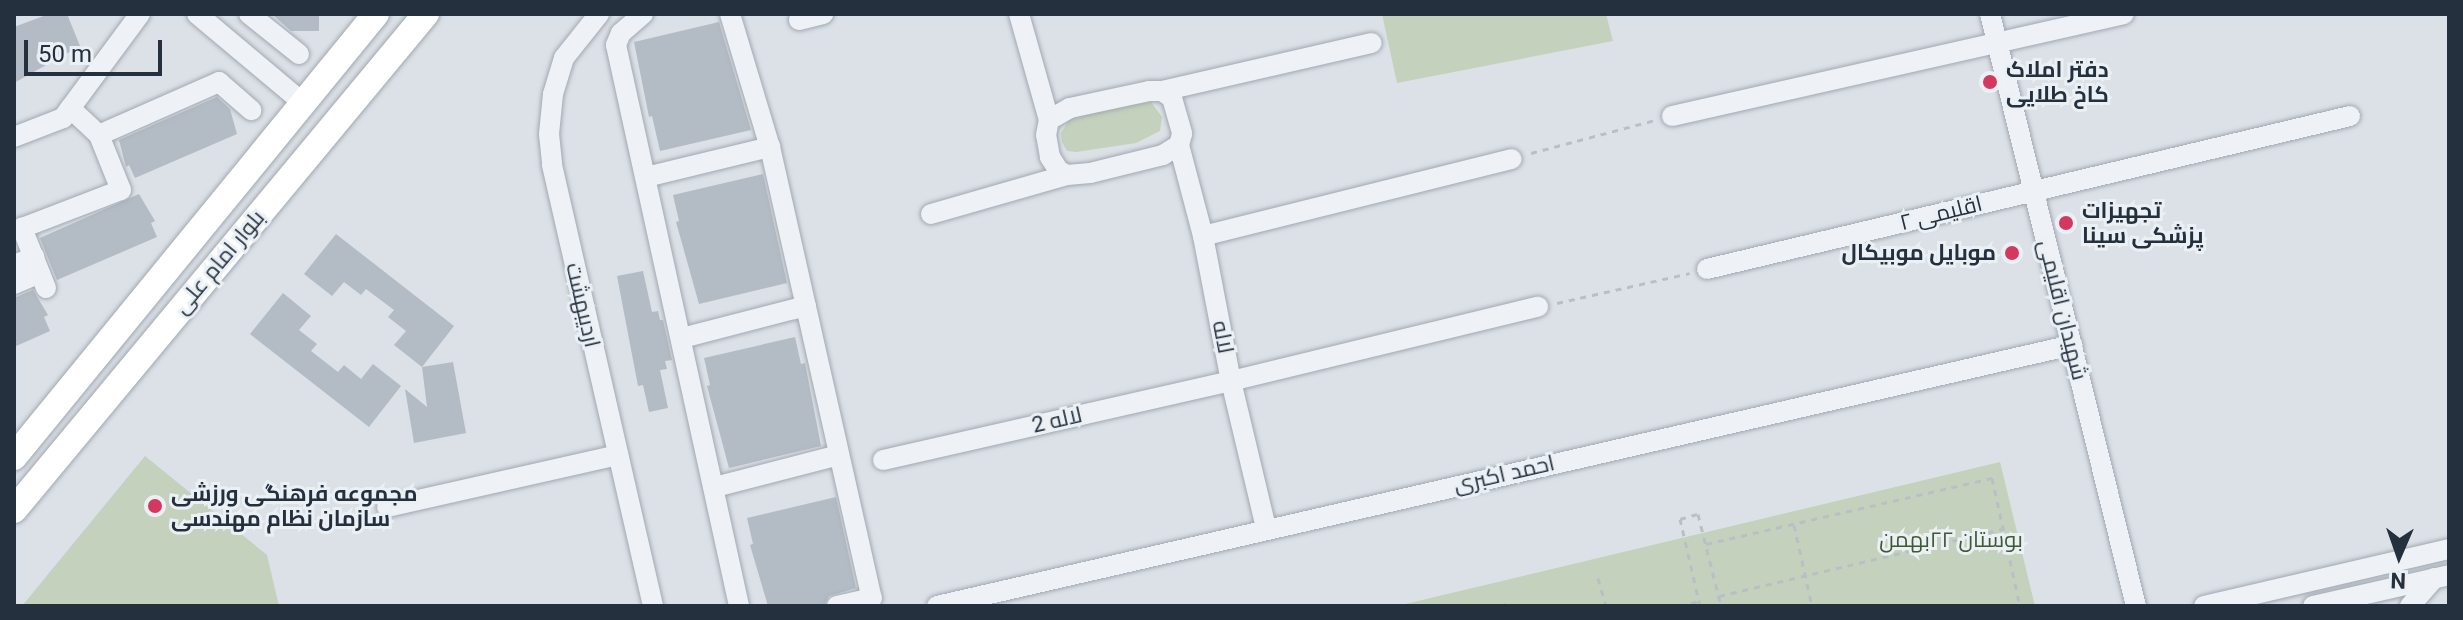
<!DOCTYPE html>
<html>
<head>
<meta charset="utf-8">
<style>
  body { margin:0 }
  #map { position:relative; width:2463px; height:620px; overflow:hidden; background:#dce1e7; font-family:Roboto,Cairo,sans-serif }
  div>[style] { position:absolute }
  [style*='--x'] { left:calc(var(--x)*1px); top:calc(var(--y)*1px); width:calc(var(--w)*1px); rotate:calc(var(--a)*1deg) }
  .green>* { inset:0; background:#c4d1bc }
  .building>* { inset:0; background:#b3bbc4 }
  .path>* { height:3px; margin-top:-1.5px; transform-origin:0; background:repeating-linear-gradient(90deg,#babfc5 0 6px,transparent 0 12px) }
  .roads { filter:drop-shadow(0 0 2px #a1a8b1) drop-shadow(0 0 2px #a1a8b1) }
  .minor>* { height:20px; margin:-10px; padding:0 10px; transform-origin:10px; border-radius:10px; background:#eef1f5 }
  .major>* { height:26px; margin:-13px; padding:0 13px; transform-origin:13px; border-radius:13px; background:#fff }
  .dots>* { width:22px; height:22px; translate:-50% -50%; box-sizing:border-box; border:4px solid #ebf0f5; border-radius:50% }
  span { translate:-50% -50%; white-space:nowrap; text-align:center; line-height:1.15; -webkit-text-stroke:6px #ebf0f5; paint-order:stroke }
  .poi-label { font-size:22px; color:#25303e; font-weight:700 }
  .left { translate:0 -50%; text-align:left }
  .right { translate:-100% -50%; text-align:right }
  .street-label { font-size:22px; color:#25303e }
  .park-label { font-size:22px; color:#3d5a31 }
  .frame { position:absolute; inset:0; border:16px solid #25303e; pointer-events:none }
  .north { position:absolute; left:2359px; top:516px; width:80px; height:80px; -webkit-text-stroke:6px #ebf0f5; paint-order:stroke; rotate:182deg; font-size:22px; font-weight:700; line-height:32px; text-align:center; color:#25303e }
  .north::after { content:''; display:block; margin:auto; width:28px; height:36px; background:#25303e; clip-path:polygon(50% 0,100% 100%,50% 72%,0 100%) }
  .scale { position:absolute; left:24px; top:40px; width:138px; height:36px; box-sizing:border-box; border:4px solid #25303e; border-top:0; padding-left:10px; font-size:24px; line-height:28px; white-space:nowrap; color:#25303e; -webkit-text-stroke:6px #ebf0f5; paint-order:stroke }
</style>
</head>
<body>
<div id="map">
  <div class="green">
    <div style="clip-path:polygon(1382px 14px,1606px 14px,1613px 41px,1397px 83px)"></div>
    <div style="clip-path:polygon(1151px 102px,1162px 117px,1160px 131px,1136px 143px,1076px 152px,1067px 151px,1062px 142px,1061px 133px,1069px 120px,1111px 108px)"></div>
    <div style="clip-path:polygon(145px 456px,267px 555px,279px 606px,22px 606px)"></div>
    <div style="clip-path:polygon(2000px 462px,2035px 606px,1397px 606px)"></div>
  </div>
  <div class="building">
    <div style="clip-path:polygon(49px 14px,67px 14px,80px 46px,14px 83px,14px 27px)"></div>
    <div style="clip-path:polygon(272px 14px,319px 16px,319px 31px,291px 31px)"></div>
    <div style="clip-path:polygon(719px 22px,751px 130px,660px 151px,652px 116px,649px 117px,634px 42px)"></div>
    <div style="clip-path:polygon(217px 97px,230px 109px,237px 134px,135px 178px,129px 165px,126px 167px,119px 140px)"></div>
    <div style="clip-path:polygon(763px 174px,787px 283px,699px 304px,676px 222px,679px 221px,673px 195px)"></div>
    <div style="clip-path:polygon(139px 194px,155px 221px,151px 223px,157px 237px,57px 280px,40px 238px)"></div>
    <div style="clip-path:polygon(336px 234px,454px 326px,422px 367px,453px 362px,466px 433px,414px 443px,405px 389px,427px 407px,422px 367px,394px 345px,406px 331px,388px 317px,394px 310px,366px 289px,361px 295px,344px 282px,332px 296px,304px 274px)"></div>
    <div style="clip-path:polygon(643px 271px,652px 312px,658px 311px,660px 320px,663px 320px,672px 360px,665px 361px,667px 369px,660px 370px,668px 408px,649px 412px,643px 385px,638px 386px,617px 276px)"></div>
    <div style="clip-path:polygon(33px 290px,48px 315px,44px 317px,50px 331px,14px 347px,14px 298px)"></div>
    <div style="clip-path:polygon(283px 293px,311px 316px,299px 330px,317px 344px,311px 351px,338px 372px,344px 365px,361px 379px,373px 364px,401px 386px,369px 427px,250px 334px)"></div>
    <div style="clip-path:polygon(795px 337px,801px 364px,805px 363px,821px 446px,729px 468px,707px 386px,710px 385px,704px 358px)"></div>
    <div style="clip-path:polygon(836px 497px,856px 588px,829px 596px,824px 606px,768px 606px,750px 545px,753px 544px,747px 518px)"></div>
  </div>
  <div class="path">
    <div style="--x:1531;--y:153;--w:128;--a:-14.9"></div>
    <div style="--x:1557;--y:303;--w:136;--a:-12.7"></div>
    <div style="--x:1794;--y:525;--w:83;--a:77.5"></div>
    <div style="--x:1706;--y:544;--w:294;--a:-13"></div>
    <div style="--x:1992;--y:478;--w:131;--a:77.7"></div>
    <div style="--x:1598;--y:578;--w:29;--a:74"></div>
    <div style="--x:1719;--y:596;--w:292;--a:-13.3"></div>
    <div style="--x:1504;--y:603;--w:3;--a:72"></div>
    <div style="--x:1679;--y:606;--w:21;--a:-14"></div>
    <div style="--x:1700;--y:606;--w:89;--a:-102.9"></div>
    <div style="--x:1680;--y:519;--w:19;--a:-16"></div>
    <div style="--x:1698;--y:514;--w:95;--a:76"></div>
  </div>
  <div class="roads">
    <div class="minor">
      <div style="--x:197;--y:14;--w:138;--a:40"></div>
      <div style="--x:249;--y:14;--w:64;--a:38.7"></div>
      <div style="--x:599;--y:14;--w:56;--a:128.5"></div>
      <div style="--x:564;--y:58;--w:38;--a:107"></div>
      <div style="--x:553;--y:94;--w:40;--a:95.7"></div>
      <div style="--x:549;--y:134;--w:31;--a:84"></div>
      <div style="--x:552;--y:165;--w:452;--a:77.1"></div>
      <div style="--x:643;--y:14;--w:29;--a:139"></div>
      <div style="--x:621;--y:33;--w:13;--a:113"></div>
      <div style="--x:616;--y:45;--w:574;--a:77.63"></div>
      <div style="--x:730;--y:14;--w:139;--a:73.3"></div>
      <div style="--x:770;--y:147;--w:462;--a:77.3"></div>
      <div style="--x:872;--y:598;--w:36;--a:167"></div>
      <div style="--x:1019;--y:14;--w:110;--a:74.2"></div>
      <div style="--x:1990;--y:14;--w:610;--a:76.15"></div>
      <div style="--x:799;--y:20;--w:25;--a:-14"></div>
      <div style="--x:1149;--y:91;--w:13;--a:0"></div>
      <div style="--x:1162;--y:91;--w:12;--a:35"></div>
      <div style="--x:1172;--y:98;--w:37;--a:74"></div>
      <div style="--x:1182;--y:134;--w:11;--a:105"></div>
      <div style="--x:1179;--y:145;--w:19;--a:148"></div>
      <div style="--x:1163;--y:155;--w:75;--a:166.1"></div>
      <div style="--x:1090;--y:173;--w:23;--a:175"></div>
      <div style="--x:1067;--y:175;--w:9;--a:-153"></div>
      <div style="--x:1059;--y:171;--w:17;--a:-123"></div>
      <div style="--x:1050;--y:157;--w:22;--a:-100"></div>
      <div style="--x:1046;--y:135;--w:15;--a:-79"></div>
      <div style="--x:1049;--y:120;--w:24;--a:-30"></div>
      <div style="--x:1070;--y:108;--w:81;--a:-12.1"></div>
      <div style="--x:1162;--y:91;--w:215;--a:-12.9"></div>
      <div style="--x:70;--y:108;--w:40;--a:43"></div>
      <div style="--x:99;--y:135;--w:131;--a:-23.8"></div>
      <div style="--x:219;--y:82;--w:43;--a:41.2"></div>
      <div style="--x:1672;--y:116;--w:463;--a:-12.7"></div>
      <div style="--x:14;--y:137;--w:53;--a:-21.2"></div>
      <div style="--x:63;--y:118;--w:129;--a:-53.5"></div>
      <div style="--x:1179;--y:145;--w:94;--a:75.2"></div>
      <div style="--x:1203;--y:236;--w:148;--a:79.1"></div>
      <div style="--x:1231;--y:381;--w:151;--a:76.6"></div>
      <div style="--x:646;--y:177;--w:128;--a:-13.6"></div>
      <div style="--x:931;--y:214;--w:141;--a:-16"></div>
      <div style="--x:1203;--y:236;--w:318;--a:-14"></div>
      <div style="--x:14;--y:265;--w:22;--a:-22"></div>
      <div style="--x:1707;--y:269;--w:661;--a:-13.38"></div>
      <div style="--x:14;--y:284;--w:28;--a:-23"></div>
      <div style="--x:46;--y:288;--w:65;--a:-111.8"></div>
      <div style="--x:22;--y:228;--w:106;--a:-21"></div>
      <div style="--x:121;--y:190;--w:59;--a:-111.8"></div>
      <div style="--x:682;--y:338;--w:128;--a:-14.5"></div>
      <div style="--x:883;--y:460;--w:357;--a:-12.8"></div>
      <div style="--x:1231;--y:381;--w:316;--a:-13.6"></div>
      <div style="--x:715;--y:487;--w:128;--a:-14.5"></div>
      <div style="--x:387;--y:507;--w:237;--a:-12.7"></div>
      <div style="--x:937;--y:606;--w:1165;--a:-12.95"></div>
      <div style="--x:2204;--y:606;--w:252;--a:-13.1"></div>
      <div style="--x:2313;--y:606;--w:139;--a:-12.8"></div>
      <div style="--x:2410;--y:606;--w:37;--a:-49"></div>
    </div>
    <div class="major">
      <div style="--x:14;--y:457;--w:572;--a:-50.75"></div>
      <div style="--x:14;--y:510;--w:645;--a:-50.29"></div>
    </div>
  </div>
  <div class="dots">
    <div style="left:1990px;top:82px;background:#d5385f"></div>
    <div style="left:2066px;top:223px;background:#d5385f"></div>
    <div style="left:2012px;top:253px;background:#d5385f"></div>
    <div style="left:155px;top:506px;background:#d5385f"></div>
  </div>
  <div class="poi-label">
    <span class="left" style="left:2006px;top:82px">دفتر املاک<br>کاخ طلایی</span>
    <span class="left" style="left:2082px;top:223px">تجهیزات<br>پزشکی سینا</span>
    <span class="right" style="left:1996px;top:253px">موبایل موبیکال</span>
    <span class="left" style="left:171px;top:506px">مجموعه فرهنگی ورزشی<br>سازمان نظام مهندسی</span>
  </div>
  <div class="street-label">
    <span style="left:1941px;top:213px;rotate:-14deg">اقلیمی ۲</span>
    <span style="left:219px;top:262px;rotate:-50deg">بلوار امام علی</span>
    <span style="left:583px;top:305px;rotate:77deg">اردیبهشت</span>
    <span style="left:2063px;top:310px;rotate:76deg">شهیدان اقلیمی</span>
    <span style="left:1223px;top:337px;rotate:79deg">لاله</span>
    <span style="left:1057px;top:420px;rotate:-13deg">لاله 2</span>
    <span style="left:1504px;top:474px;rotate:-13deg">احمد اکبری</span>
  </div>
  <div class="park-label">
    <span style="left:1951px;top:540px">بوستان ۲۲بهمن</span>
  </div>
  <div class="frame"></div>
  <div class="north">N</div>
  <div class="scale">50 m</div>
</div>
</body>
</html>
